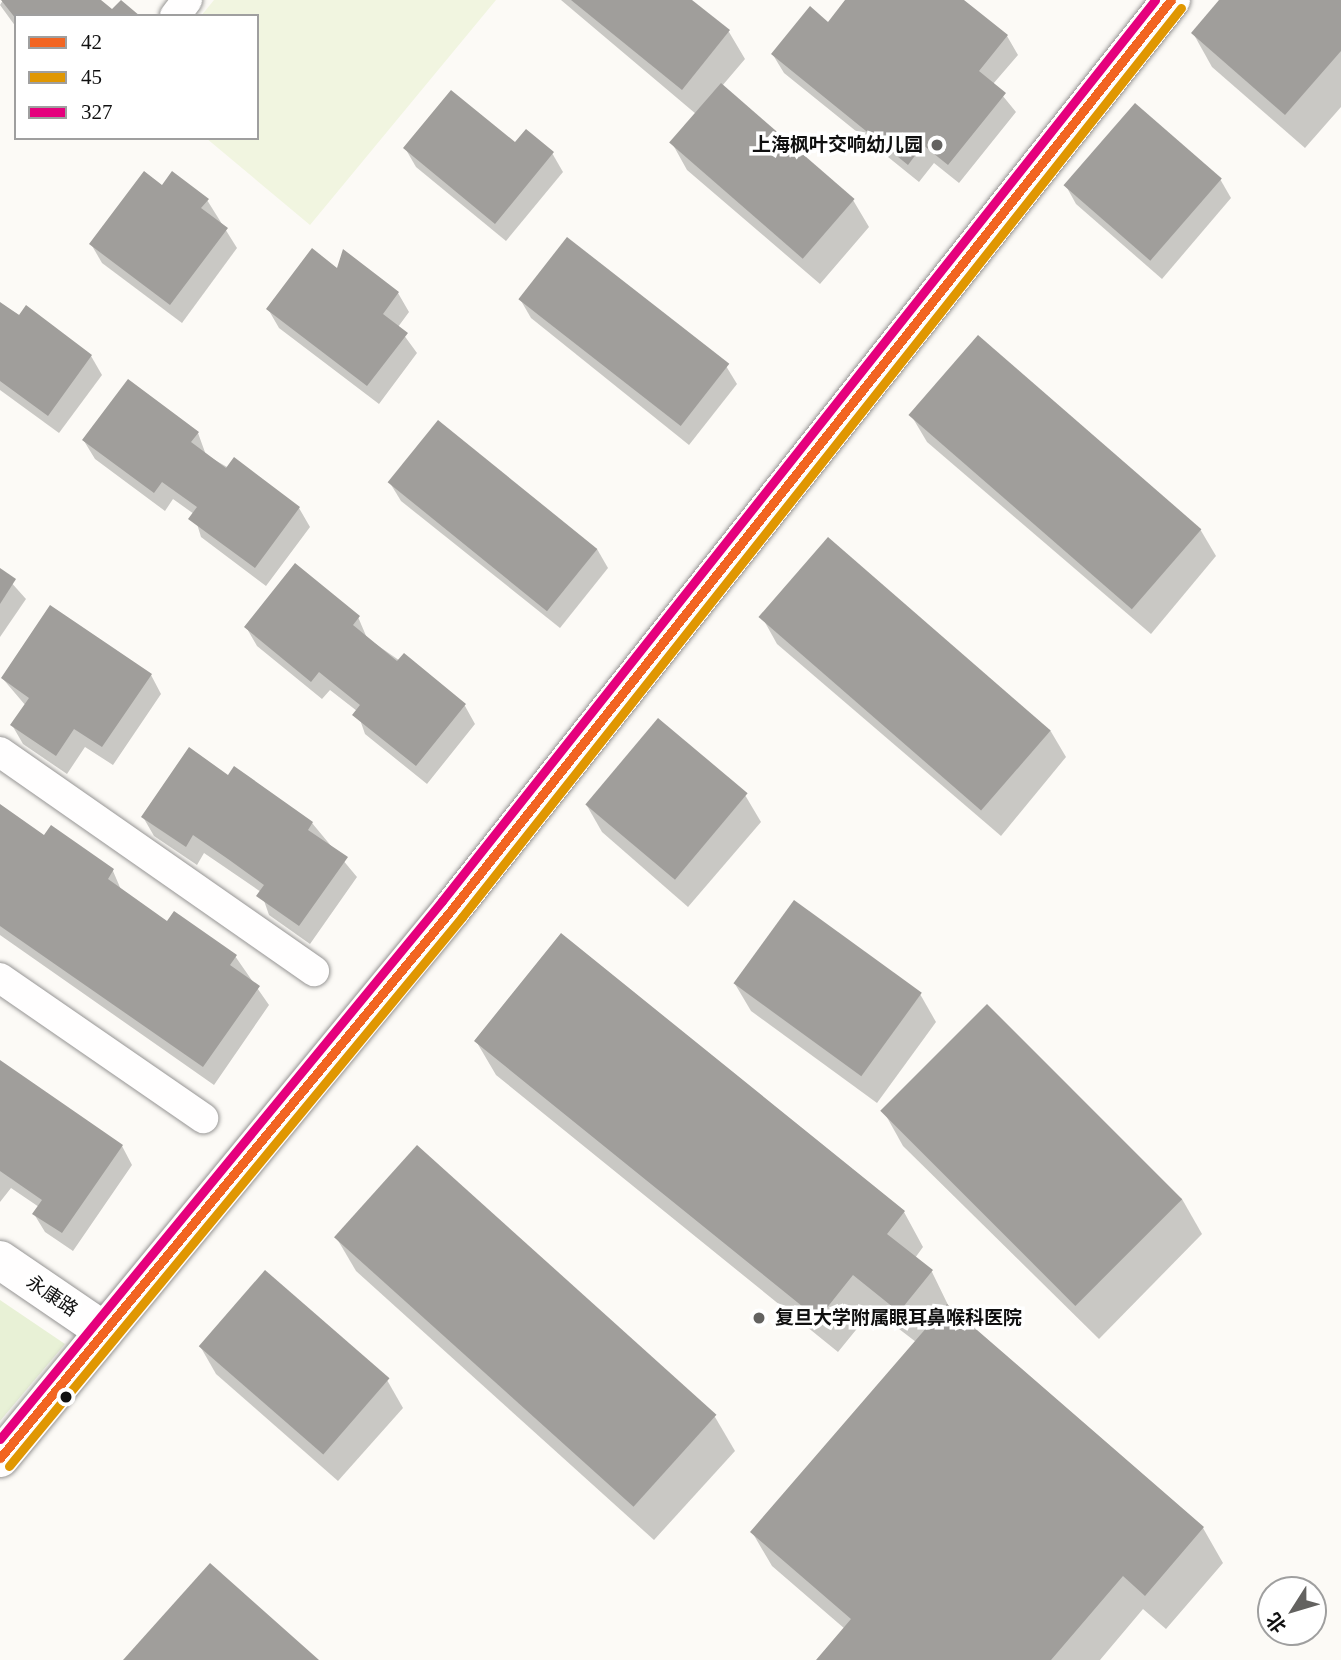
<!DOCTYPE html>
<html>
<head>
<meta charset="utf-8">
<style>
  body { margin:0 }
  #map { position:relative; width:1341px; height:1660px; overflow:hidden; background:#fcfaf6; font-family:"Times New Roman","Noto Sans SC",serif }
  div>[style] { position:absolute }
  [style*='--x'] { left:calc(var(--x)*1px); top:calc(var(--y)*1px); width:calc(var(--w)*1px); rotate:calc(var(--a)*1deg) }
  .green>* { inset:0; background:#e8f1d6 }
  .pitch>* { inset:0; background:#f1f5e0 }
  .shadow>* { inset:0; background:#0003 }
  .building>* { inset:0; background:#a09e9b; transform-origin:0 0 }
  .roads { filter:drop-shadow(0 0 2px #969594) drop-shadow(0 0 2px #969594) }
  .service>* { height:30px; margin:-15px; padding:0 15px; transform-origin:15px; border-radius:15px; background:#fffefe }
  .minor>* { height:38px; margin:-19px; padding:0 19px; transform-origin:19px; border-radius:19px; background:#fffefe }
  .bus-1>* { height:9px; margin:-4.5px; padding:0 4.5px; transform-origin:4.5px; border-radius:4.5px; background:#f26522 }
  .bus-2>* { height:9px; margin:-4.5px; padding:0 4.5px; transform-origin:4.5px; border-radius:4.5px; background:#e09702 }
  .bus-3>* { height:9px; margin:-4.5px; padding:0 4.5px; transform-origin:4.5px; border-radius:4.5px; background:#e5007d }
  .dots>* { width:19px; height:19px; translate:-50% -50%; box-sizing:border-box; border:4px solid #fff; border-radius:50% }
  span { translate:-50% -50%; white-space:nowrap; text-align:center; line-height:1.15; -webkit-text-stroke:7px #fff; paint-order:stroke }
  .poi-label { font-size:19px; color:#101010; font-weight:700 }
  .right { translate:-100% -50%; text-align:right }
  .left { translate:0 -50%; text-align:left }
  .street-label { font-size:19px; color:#101010 }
  .legend { position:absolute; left:14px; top:14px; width:245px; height:126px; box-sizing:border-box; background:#fff; border:2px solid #9f9f9f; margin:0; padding:9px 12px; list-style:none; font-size:21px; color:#101010 }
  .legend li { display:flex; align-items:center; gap:14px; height:35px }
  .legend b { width:35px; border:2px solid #9f9f9f }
  .north { position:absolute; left:1257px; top:1576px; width:70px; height:70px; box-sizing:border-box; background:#fff; border:2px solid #9f9f9f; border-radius:50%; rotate:233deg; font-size:19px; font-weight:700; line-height:28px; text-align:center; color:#101010 }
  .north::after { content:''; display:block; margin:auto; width:24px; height:32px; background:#636260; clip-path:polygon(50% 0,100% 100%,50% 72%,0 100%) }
</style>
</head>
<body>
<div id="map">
  <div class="green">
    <div style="clip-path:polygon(0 1300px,65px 1344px,0 1421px)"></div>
  </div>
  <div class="pitch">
    <div style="clip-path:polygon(214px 0,496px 0,310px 225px,206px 138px,257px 138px,257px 16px,201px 16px)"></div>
  </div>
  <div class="shadow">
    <div style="clip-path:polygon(3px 0,98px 0,113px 12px,137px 16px,16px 16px,16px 27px,0 5px)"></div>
    <div style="clip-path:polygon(561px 0,690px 0,729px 32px,745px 59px,722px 86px,853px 200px,869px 227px,820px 284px,687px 170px,672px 143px,696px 114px)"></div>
    <div style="clip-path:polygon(848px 0,962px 0,1007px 36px,1018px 55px,993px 84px,1016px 112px,959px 183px,934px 163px,919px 182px,784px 73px,773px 55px,828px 24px)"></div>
    <div style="clip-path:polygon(1221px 0,1341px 0,1341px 107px,1305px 148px,1212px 67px,1193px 33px)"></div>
    <div style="clip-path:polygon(516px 145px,552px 153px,563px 172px,506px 241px,416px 167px,405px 148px)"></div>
    <div style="clip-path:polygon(1220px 179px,1231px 198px,1162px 279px,1076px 204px,1066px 186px)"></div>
    <div style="clip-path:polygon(207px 200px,237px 248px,182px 323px,102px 263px,91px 244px)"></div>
    <div style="clip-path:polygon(338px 271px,398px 293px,409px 312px,398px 327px,417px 353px,379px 404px,279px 328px,268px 309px)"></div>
    <div style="clip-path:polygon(520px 299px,726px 366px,737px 384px,689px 445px,531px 318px)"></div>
    <div style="clip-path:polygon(0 304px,91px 356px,102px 375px,59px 433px,0 390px)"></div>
    <div style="clip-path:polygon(911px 415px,1200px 529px,1216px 556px,1151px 634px,927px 442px)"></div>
    <div style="clip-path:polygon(198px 433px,206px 455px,299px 508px,310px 527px,266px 586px,201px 537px,194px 514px,173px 499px,165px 511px,95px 459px,84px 441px)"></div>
    <div style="clip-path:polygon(390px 483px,597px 549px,608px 568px,560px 628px,401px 501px)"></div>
    <div style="clip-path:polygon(0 570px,26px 599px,0 637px)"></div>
    <div style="clip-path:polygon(358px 617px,367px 638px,465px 706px,475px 724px,427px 784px,365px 734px,357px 711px,330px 690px,322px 699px,257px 646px,246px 627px)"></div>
    <div style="clip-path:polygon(762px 617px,1050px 730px,1066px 757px,1001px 836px,777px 644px)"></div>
    <div style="clip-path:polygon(151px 675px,161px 694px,113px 765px,85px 747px,67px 774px,23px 744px,12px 725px,26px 706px,3px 679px)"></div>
    <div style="clip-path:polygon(229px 778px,312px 823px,357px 877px,310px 944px,269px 915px,261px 892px,204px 853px,197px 865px,154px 836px,143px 817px)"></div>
    <div style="clip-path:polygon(745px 795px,761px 822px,688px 907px,602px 832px,586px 804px)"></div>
    <div style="clip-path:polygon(0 806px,45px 838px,113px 871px,122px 892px,168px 924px,235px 956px,269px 1005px,214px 1085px,0 935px)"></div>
    <div style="clip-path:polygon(735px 984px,920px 994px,936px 1022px,877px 1103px,751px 1011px)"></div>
    <div style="clip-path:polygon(476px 1041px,904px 1212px,923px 1247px,915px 1258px,932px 1272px,950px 1309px,1203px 1528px,1223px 1563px,1166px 1629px,1143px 1609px,1100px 1660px,818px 1660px,845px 1629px,772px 1566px,752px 1532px,916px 1342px,873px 1309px,838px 1352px,496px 1075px)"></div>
    <div style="clip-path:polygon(0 1063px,122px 1146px,132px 1165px,73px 1251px,45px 1232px,34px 1214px,39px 1207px,11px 1188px,0 1202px)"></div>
    <div style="clip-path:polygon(884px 1112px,1182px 1199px,1202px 1234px,1099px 1339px,903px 1146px)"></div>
    <div style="clip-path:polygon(417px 1148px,715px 1417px,735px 1451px,654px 1540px,356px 1271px,336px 1237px)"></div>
    <div style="clip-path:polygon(200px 1346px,387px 1380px,403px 1408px,338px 1481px,216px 1374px)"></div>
  </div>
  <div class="building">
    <div style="clip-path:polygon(1px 0,101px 0,112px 9px,121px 0,140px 16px,16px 19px)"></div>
    <div style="clip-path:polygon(571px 0,692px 0,730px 30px,682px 90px)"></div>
    <div style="clip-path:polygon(845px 0,964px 0,1008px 35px,979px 71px,1006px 93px,948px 165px,923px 145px,908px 165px,771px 54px,810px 6px,828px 22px)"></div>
    <div style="clip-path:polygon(1219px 0,1341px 0,1341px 51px,1285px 115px,1191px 33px)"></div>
    <div style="left:721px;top:83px;width:177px;height:79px;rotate:41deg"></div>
    <div style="clip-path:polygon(451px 90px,515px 142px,526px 129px,554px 152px,495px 224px,403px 148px)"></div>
    <div style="left:1135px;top:103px;width:115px;height:109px;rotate:41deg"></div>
    <div style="clip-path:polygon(144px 171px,162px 185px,172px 171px,209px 199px,201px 208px,228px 228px,170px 305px,89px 244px)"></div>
    <div style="left:567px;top:237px;width:206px;height:79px;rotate:38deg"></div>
    <div style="clip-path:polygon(312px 248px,337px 268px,343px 249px,399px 292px,383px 314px,408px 333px,367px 386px,266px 309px)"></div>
    <div style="clip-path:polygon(0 302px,19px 315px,26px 305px,92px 355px,48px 416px,0 381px)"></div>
    <div style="left:978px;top:335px;width:296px;height:106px;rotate:41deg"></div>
    <div style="clip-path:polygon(128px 379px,199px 432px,191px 442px,226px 468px,234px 457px,300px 507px,255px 568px,188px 519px,197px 507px,162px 482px,154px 493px,82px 440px)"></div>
    <div style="left:438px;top:420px;width:205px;height:80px;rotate:39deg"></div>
    <div style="left:828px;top:537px;width:295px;height:106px;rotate:41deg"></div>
    <div style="clip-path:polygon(295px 563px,360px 616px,353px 625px,397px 661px,404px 653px,466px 704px,416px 766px,352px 715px,360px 705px,319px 672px,311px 682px,244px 627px)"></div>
    <div style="clip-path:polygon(0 568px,16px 579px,0 604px)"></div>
    <div style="clip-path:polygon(50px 605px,152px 674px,102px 747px,74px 729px,56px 756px,10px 725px,29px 698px,1px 678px)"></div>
    <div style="left:658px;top:718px;width:117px;height:113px;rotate:40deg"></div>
    <div style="clip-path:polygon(189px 747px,228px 775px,234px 766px,313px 822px,308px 830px,348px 857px,299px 926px,256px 896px,264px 885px,228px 859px,193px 835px,186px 847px,141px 817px)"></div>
    <div style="clip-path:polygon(0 804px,44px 835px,51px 825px,114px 869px,108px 879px,167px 921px,174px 911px,237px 955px,230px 965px,260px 986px,203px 1067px,0 926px)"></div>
    <div style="left:794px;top:900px;width:158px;height:103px;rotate:36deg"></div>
    <div style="clip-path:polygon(561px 933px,905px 1211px,887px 1234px,933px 1270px,899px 1312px,853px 1275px,818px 1319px,474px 1041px)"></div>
    <div style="left:987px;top:1004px;width:276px;height:151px;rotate:45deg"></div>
    <div style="clip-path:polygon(0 1060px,123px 1145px,62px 1233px,32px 1214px,42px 1200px,0 1171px)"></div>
    <div style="left:417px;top:1145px;width:403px;height:124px;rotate:42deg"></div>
    <div style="left:265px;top:1270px;width:165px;height:101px;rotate:41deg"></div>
    <div style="clip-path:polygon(947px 1304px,1204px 1527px,1145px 1596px,1123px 1576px,1051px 1660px,816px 1660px,851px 1619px,750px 1532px)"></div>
    <div style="clip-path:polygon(210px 1563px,319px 1660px,123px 1660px)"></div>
  </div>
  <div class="roads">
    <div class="service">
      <div style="--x:175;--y:16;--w:20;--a:-53"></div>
      <div style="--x:0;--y:752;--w:383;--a:34.9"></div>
      <div style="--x:0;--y:978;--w:247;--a:34.6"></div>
    </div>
    <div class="minor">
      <div style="--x:0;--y:1260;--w:126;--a:34.3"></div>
      <div style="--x:0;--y:1458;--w:711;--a:-50.53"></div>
      <div style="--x:452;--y:909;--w:1159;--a:-51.66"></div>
    </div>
  </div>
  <div class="bus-1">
    <div style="--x:0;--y:1458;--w:711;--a:-50.53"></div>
    <div style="--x:452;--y:909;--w:1159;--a:-51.66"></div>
  </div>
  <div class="bus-2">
    <div style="--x:9;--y:1466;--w:712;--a:-50.47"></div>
    <div style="--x:462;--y:917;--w:1159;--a:-51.66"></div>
  </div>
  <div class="bus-3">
    <div style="--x:0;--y:1439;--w:696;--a:-50.59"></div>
    <div style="--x:442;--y:901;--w:1149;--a:-51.64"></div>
  </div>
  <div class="dots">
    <div style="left:937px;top:145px;background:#636260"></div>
    <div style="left:759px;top:1318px;background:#636260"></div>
    <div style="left:66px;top:1397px;background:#101010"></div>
  </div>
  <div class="poi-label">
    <span class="right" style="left:923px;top:145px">上海枫叶交响幼儿园</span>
    <span class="left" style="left:775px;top:1318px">复旦大学附属眼耳鼻喉科医院</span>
  </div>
  <div class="street-label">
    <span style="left:52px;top:1296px;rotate:34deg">永康路</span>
  </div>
  <ul class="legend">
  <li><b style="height:9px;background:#f26522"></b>42</li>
  <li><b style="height:9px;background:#e09702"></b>45</li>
  <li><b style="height:9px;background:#e5007d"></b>327</li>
  </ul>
  <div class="north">北</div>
</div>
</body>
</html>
